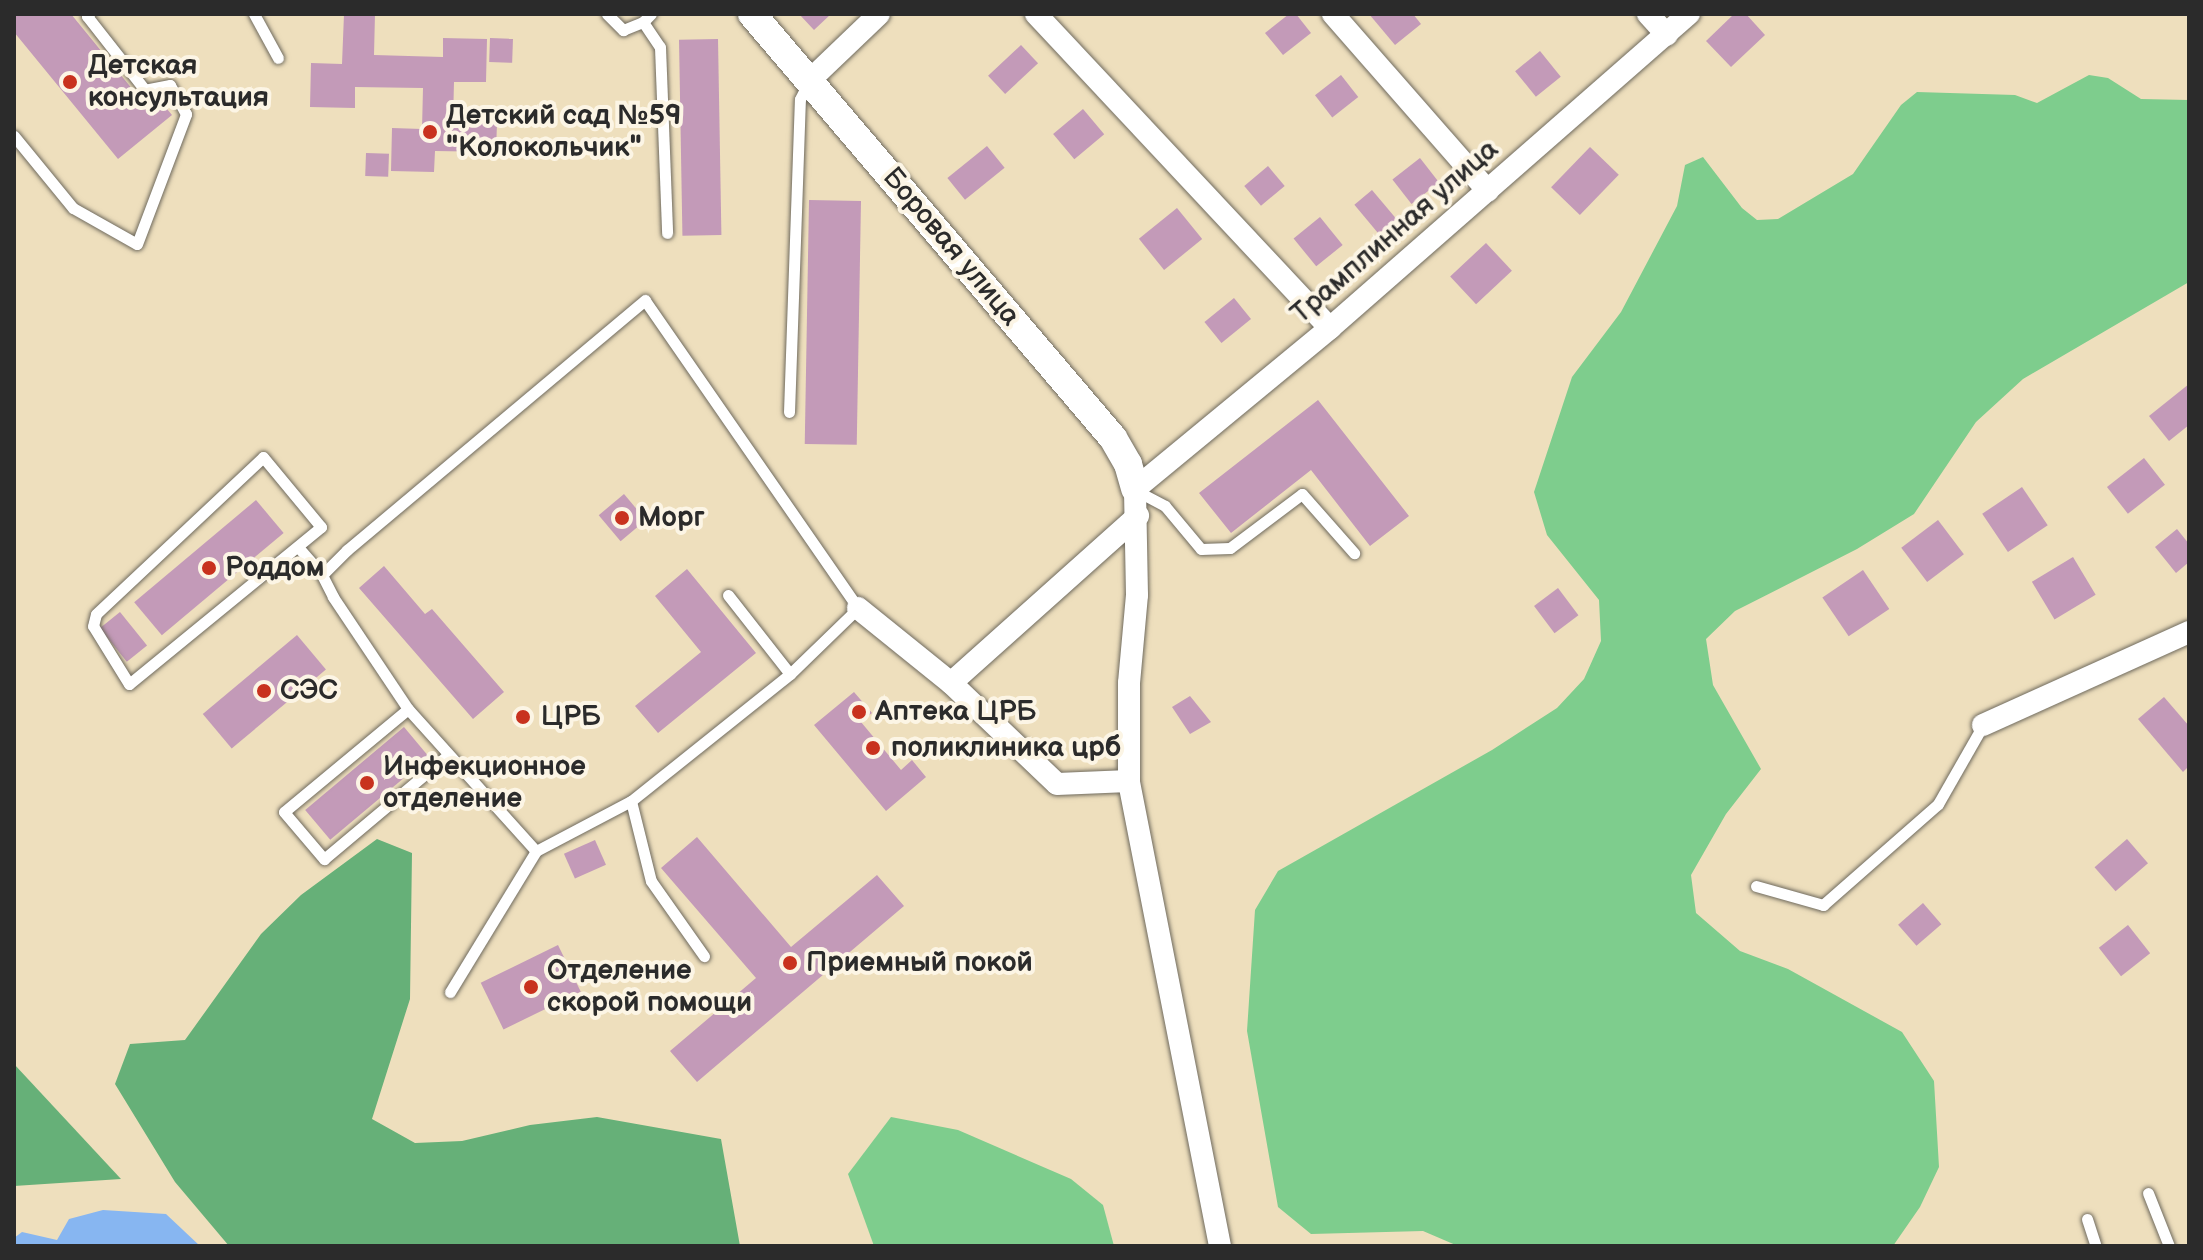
<!DOCTYPE html>
<html>
<head>
<meta charset="utf-8">
<style>
  body { margin:0 }
  #map { position:relative; width:2203px; height:1260px; overflow:hidden; background:#eedfbd; font-family:"Balsamiq Sans",sans-serif }
  div>[style] { position:absolute }
  [style*='--x'] { left:calc(var(--x)*1px); top:calc(var(--y)*1px); width:calc(var(--w)*1px); rotate:calc(var(--a)*1deg) }
  .green>* { inset:0; background:#7ecd8d }
  .forest>* { inset:0; background:#66b078 }
  .water>* { inset:0; background:#87b6f1 }
  .building>* { inset:0; background:#c39ab8; transform-origin:0 0 }
  .roads { filter:drop-shadow(0 0 2px #6f6a5e) drop-shadow(0 0 2px #6f6a5e) }
  .service>* { height:11px; margin:-5.5px; padding:0 5.5px; transform-origin:5.5px; border-radius:5.5px; background:#fff }
  .minor>* { height:22px; margin:-11px; padding:0 11px; transform-origin:11px; border-radius:11px; background:#fff }
  .tertiary>* { height:28px; margin:-14px; padding:0 14px; transform-origin:14px; border-radius:14px; background:#fff }
  .dots>* { width:22px; height:22px; translate:-50% -50%; box-sizing:border-box; border:4px solid #fcf5e5; border-radius:50% }
  span { translate:-50% -50%; white-space:nowrap; text-align:center; line-height:1.15; -webkit-text-stroke:8px #fcf5e5; paint-order:stroke }
  .poi-label { font-size:28px; color:#2b2b2b; font-weight:700 }
  .left { translate:0 -50%; text-align:left }
  .street-label { font-size:28px; color:#2b2b2b }
  .frame { position:absolute; inset:0; border:16px solid #2b2b2b; pointer-events:none }
</style>
</head>
<body>
<div id="map">
  <div class="green">
    <div style="clip-path:polygon(2089px 75px,2108px 78px,2141px 99px,2189px 100px,2189px 282px,2023px 379px,1976px 422px,1914px 514px,1857px 549px,1735px 611px,1706px 639px,1713px 685px,1761px 769px,1726px 814px,1691px 875px,1696px 913px,1740px 951px,1788px 969px,1902px 1032px,1934px 1081px,1939px 1167px,1920px 1207px,1893px 1246px,1458px 1246px,1423px 1231px,1311px 1234px,1278px 1207px,1247px 1031px,1255px 910px,1278px 871px,1492px 750px,1557px 708px,1584px 679px,1601px 641px,1599px 600px,1547px 535px,1534px 492px,1572px 377px,1621px 312px,1677px 206px,1685px 165px,1703px 157px,1742px 208px,1757px 220px,1778px 219px,1853px 174px,1901px 105px,1917px 92px,2015px 95px,2037px 103px)"></div>
    <div style="clip-path:polygon(891px 1117px,958px 1130px,1071px 1179px,1103px 1205px,1114px 1246px,874px 1246px,848px 1174px)"></div>
  </div>
  <div class="forest">
    <div style="clip-path:polygon(377px 839px,412px 853px,410px 999px,372px 1119px,415px 1143px,462px 1141px,530px 1125px,597px 1117px,721px 1139px,740px 1246px,229px 1246px,175px 1182px,115px 1084px,130px 1044px,185px 1040px,261px 934px,301px 895px)"></div>
    <div style="clip-path:polygon(14px 1064px,121px 1179px,14px 1186px)"></div>
  </div>
  <div class="water">
    <div style="clip-path:polygon(103px 1210px,166px 1214px,200px 1246px,14px 1246px,14px 1238px,22px 1232px,57px 1240px,69px 1219px)"></div>
  </div>
  <div class="building">
    <div style="clip-path:polygon(14px 14px,71px 14px,142px 101px,153px 92px,172px 115px,118px 159px,14px 32px)"></div>
    <div style="clip-path:polygon(344px 14px,375px 14px,374px 55px,443px 57px,443px 38px,487px 39px,486px 82px,454px 82px,453px 122px,497px 123px,496px 152px,435px 151px,434px 172px,391px 171px,392px 128px,422px 129px,423px 88px,355px 87px,355px 108px,310px 107px,311px 63px,342px 64px)"></div>
    <div style="clip-path:polygon(799px 14px,831px 14px,814px 30px)"></div>
    <div style="clip-path:polygon(1289px 14px,1296px 14px,1311px 33px,1283px 55px,1265px 33px)"></div>
    <div style="clip-path:polygon(1369px 14px,1413px 14px,1421px 24px,1395px 45px)"></div>
    <div style="clip-path:polygon(1734px 14px,1746px 14px,1765px 35px,1731px 67px,1706px 41px)"></div>
    <div style="left:490px;top:38px;width:23px;height:24px;rotate:2deg"></div>
    <div style="left:718px;top:39px;width:196px;height:39px;rotate:89deg"></div>
    <div style="left:1021px;top:45px;width:25px;height:45px;rotate:47deg"></div>
    <div style="left:1540px;top:51px;width:33px;height:32px;rotate:51deg"></div>
    <div style="left:1341px;top:75px;width:28px;height:33px;rotate:52deg"></div>
    <div style="left:1083px;top:109px;width:33px;height:39px;rotate:50deg"></div>
    <div style="left:987px;top:146px;width:28px;height:51px;rotate:51deg"></div>
    <div style="left:1590px;top:147px;width:40px;height:56px;rotate:44deg"></div>
    <div style="left:366px;top:153px;width:23px;height:23px;rotate:2deg"></div>
    <div style="left:1420px;top:158px;width:31px;height:35px;rotate:52deg"></div>
    <div style="left:1268px;top:166px;width:26px;height:31px;rotate:50deg"></div>
    <div style="left:1372px;top:190px;width:38px;height:23px;rotate:50deg"></div>
    <div style="left:809px;top:200px;width:52px;height:244px;rotate:1deg"></div>
    <div style="left:1177px;top:208px;width:40px;height:49px;rotate:51deg"></div>
    <div style="left:1320px;top:217px;width:36px;height:34px;rotate:51deg"></div>
    <div style="left:1486px;top:243px;width:38px;height:49px;rotate:47deg"></div>
    <div style="left:1234px;top:298px;width:27px;height:38px;rotate:51deg"></div>
    <div style="clip-path:polygon(2189px 384px,2189px 425px,2169px 441px,2149px 416px)"></div>
    <div style="clip-path:polygon(1318px 400px,1409px 516px,1370px 546px,1311px 470px,1231px 533px,1199px 493px)"></div>
    <div style="left:2144px;top:458px;width:34px;height:47px;rotate:52deg"></div>
    <div style="left:2022px;top:487px;width:46px;height:48px;rotate:56deg"></div>
    <div style="left:624px;top:494px;width:34px;height:33px;rotate:50deg"></div>
    <div style="left:256px;top:500px;width:43px;height:159px;rotate:50deg"></div>
    <div style="left:1938px;top:520px;width:43px;height:46px;rotate:53deg"></div>
    <div style="clip-path:polygon(2177px 529px,2189px 544px,2189px 562px,2176px 573px,2155px 547px)"></div>
    <div style="left:2073px;top:557px;width:44px;height:48px;rotate:59deg"></div>
    <div style="clip-path:polygon(384px 566px,425px 614px,432px 609px,504px 692px,473px 719px,359px 588px)"></div>
    <div style="clip-path:polygon(687px 569px,756px 653px,658px 733px,635px 706px,701px 652px,655px 596px)"></div>
    <div style="left:1863px;top:570px;width:47px;height:49px;rotate:56deg"></div>
    <div style="left:1558px;top:588px;width:34px;height:30px;rotate:53deg"></div>
    <div style="left:120px;top:612px;width:43px;height:26px;rotate:51deg"></div>
    <div style="left:297px;top:635px;width:45px;height:123px;rotate:50deg"></div>
    <div style="clip-path:polygon(854px 692px,872px 713px,861px 722px,901px 770px,912px 760px,926px 777px,886px 811px,814px 725px)"></div>
    <div style="clip-path:polygon(1190px 696px,1211px 722px,1190px 734px,1172px 707px)"></div>
    <div style="clip-path:polygon(2164px 697px,2189px 726px,2189px 766px,2183px 772px,2138px 719px)"></div>
    <div style="left:404px;top:727px;width:39px;height:129px;rotate:50deg"></div>
    <div style="clip-path:polygon(697px 837px,791px 947px,877px 875px,904px 906px,697px 1082px,670px 1051px,756px 978px,661px 868px)"></div>
    <div style="left:2127px;top:839px;width:32px;height:43px;rotate:49deg"></div>
    <div style="left:595px;top:840px;width:27px;height:34px;rotate:66deg"></div>
    <div style="left:1923px;top:903px;width:28px;height:33px;rotate:49deg"></div>
    <div style="left:2128px;top:925px;width:36px;height:37px;rotate:52deg"></div>
    <div style="left:558px;top:945px;width:52px;height:86px;rotate:64deg"></div>
  </div>
  <div class="roads">
    <div class="service">
      <div style="--x:254;--y:14;--w:50;--a:61.4"></div>
      <div style="--x:607;--y:14;--w:23;--a:45"></div>
      <div style="--x:623;--y:30;--w:22;--a:-22"></div>
      <div style="--x:643;--y:22;--w:11;--a:-45"></div>
      <div style="--x:643;--y:22;--w:30;--a:56"></div>
      <div style="--x:660;--y:47;--w:186;--a:87.8"></div>
      <div style="--x:14;--y:136;--w:93;--a:50.7"></div>
      <div style="--x:73;--y:208;--w:73;--a:29.4"></div>
      <div style="--x:137;--y:244;--w:139;--a:-69.3"></div>
      <div style="--x:186;--y:114;--w:33;--a:-119"></div>
      <div style="--x:170;--y:85;--w:25;--a:169"></div>
      <div style="--x:145;--y:90;--w:94;--a:-128.1"></div>
      <div style="--x:87;--y:16;--w:3;--a:-45"></div>
      <div style="--x:789;--y:412;--w:313;--a:-88"></div>
      <div style="--x:800;--y:99;--w:20;--a:-63"></div>
      <div style="--x:263;--y:457;--w:91;--a:50.4"></div>
      <div style="--x:321;--y:527;--w:248;--a:140.7"></div>
      <div style="--x:129;--y:684;--w:68;--a:-121.8"></div>
      <div style="--x:93;--y:626;--w:12;--a:-76"></div>
      <div style="--x:96;--y:614;--w:229;--a:-43.2"></div>
      <div style="--x:1135;--y:490;--w:34;--a:28"></div>
      <div style="--x:1165;--y:506;--w:56;--a:50.1"></div>
      <div style="--x:1201;--y:549;--w:29;--a:-2"></div>
      <div style="--x:1230;--y:548;--w:90;--a:-36.9"></div>
      <div style="--x:1302;--y:494;--w:79;--a:48.6"></div>
      <div style="--x:298;--y:547;--w:37;--a:49"></div>
      <div style="--x:322;--y:575;--w:25;--a:63"></div>
      <div style="--x:333;--y:597;--w:135;--a:56.2"></div>
      <div style="--x:408;--y:709;--w:191;--a:48"></div>
      <div style="--x:536;--y:851;--w:107;--a:-27.8"></div>
      <div style="--x:631;--y:801;--w:203;--a:-38.6"></div>
      <div style="--x:790;--y:674;--w:95;--a:-44.1"></div>
      <div style="--x:858;--y:608;--w:374;--a:-124.7"></div>
      <div style="--x:645;--y:300;--w:389;--a:140"></div>
      <div style="--x:347;--y:550;--w:35;--a:135"></div>
      <div style="--x:728;--y:595;--w:100;--a:51.9"></div>
      <div style="--x:408;--y:709;--w:161;--a:140.3"></div>
      <div style="--x:284;--y:812;--w:62;--a:49.6"></div>
      <div style="--x:324;--y:859;--w:162;--a:-40"></div>
      <div style="--x:631;--y:801;--w:82;--a:76"></div>
      <div style="--x:651;--y:881;--w:92;--a:54.8"></div>
      <div style="--x:1756;--y:886;--w:70;--a:15.8"></div>
      <div style="--x:1823;--y:905;--w:153;--a:-41.3"></div>
      <div style="--x:1938;--y:804;--w:91;--a:-60.3"></div>
      <div style="--x:450;--y:992;--w:165;--a:-58.6"></div>
      <div style="--x:2148;--y:1193;--w:57;--a:68.4"></div>
      <div style="--x:2087;--y:1219;--w:28;--a:72"></div>
    </div>
    <div class="minor">
      <div style="--x:1036;--y:14;--w:430;--a:46.9"></div>
      <div style="--x:1333;--y:14;--w:235;--a:48.8"></div>
      <div style="--x:1648;--y:14;--w:28;--a:48"></div>
      <div style="--x:810;--y:80;--w:95;--a:-43.7"></div>
      <div style="--x:858;--y:608;--w:119;--a:38.9"></div>
      <div style="--x:951;--y:683;--w:146;--a:43.6"></div>
      <div style="--x:1057;--y:784;--w:72;--a:-2.4"></div>
      <div style="--x:951;--y:683;--w:251;--a:-41.8"></div>
      <div style="--x:1983;--y:725;--w:226;--a:-24.3"></div>
      <div style="--x:1220;--y:1246;--w:474;--a:-101.1"></div>
      <div style="--x:1129;--y:781;--w:98;--a:-90"></div>
      <div style="--x:1129;--y:683;--w:88;--a:-84.8"></div>
      <div style="--x:1137;--y:595;--w:106;--a:-91.1"></div>
      <div style="--x:1135;--y:489;--w:253;--a:-39.5"></div>
      <div style="--x:1330;--y:328;--w:477;--a:-41.2"></div>
    </div>
    <div class="tertiary">
      <div style="--x:752;--y:14;--w:557;--a:49.59"></div>
      <div style="--x:1113;--y:438;--w:30;--a:60"></div>
      <div style="--x:1128;--y:464;--w:26;--a:74"></div>
    </div>
  </div>
  <div class="dots">
    <div style="left:70px;top:82px;background:#c8321e"></div>
    <div style="left:430px;top:132px;background:#c8321e"></div>
    <div style="left:622px;top:518px;background:#c8321e"></div>
    <div style="left:209px;top:568px;background:#c8321e"></div>
    <div style="left:264px;top:691px;background:#c8321e"></div>
    <div style="left:859px;top:712px;background:#c8321e"></div>
    <div style="left:523px;top:717px;background:#c8321e"></div>
    <div style="left:873px;top:748px;background:#c8321e"></div>
    <div style="left:367px;top:783px;background:#c8321e"></div>
    <div style="left:790px;top:963px;background:#c8321e"></div>
    <div style="left:531px;top:987px;background:#c8321e"></div>
  </div>
  <div class="poi-label">
    <span class="left" style="left:88px;top:82px">Детская<br>консультация</span>
    <span class="left" style="left:446px;top:132px">Детский сад №59<br>"Колокольчик"</span>
    <span class="left" style="left:638px;top:518px">Морг</span>
    <span class="left" style="left:225px;top:568px">Роддом</span>
    <span class="left" style="left:280px;top:691px">СЭС</span>
    <span class="left" style="left:875px;top:712px">Аптека ЦРБ</span>
    <span class="left" style="left:541px;top:717px">ЦРБ</span>
    <span class="left" style="left:891px;top:748px">поликлиника црб</span>
    <span class="left" style="left:383px;top:783px">Инфекционное<br>отделение</span>
    <span class="left" style="left:806px;top:963px">Приемный покой</span>
    <span class="left" style="left:547px;top:987px">Отделение<br>скорой помощи</span>
  </div>
  <div class="street-label">
    <span style="left:1395px;top:232px;rotate:-41deg">Трамплинная улица</span>
    <span style="left:951px;top:247px;rotate:50deg">Боровая улица</span>
  </div>
  <div class="frame"></div>
</div>
</body>
</html>
